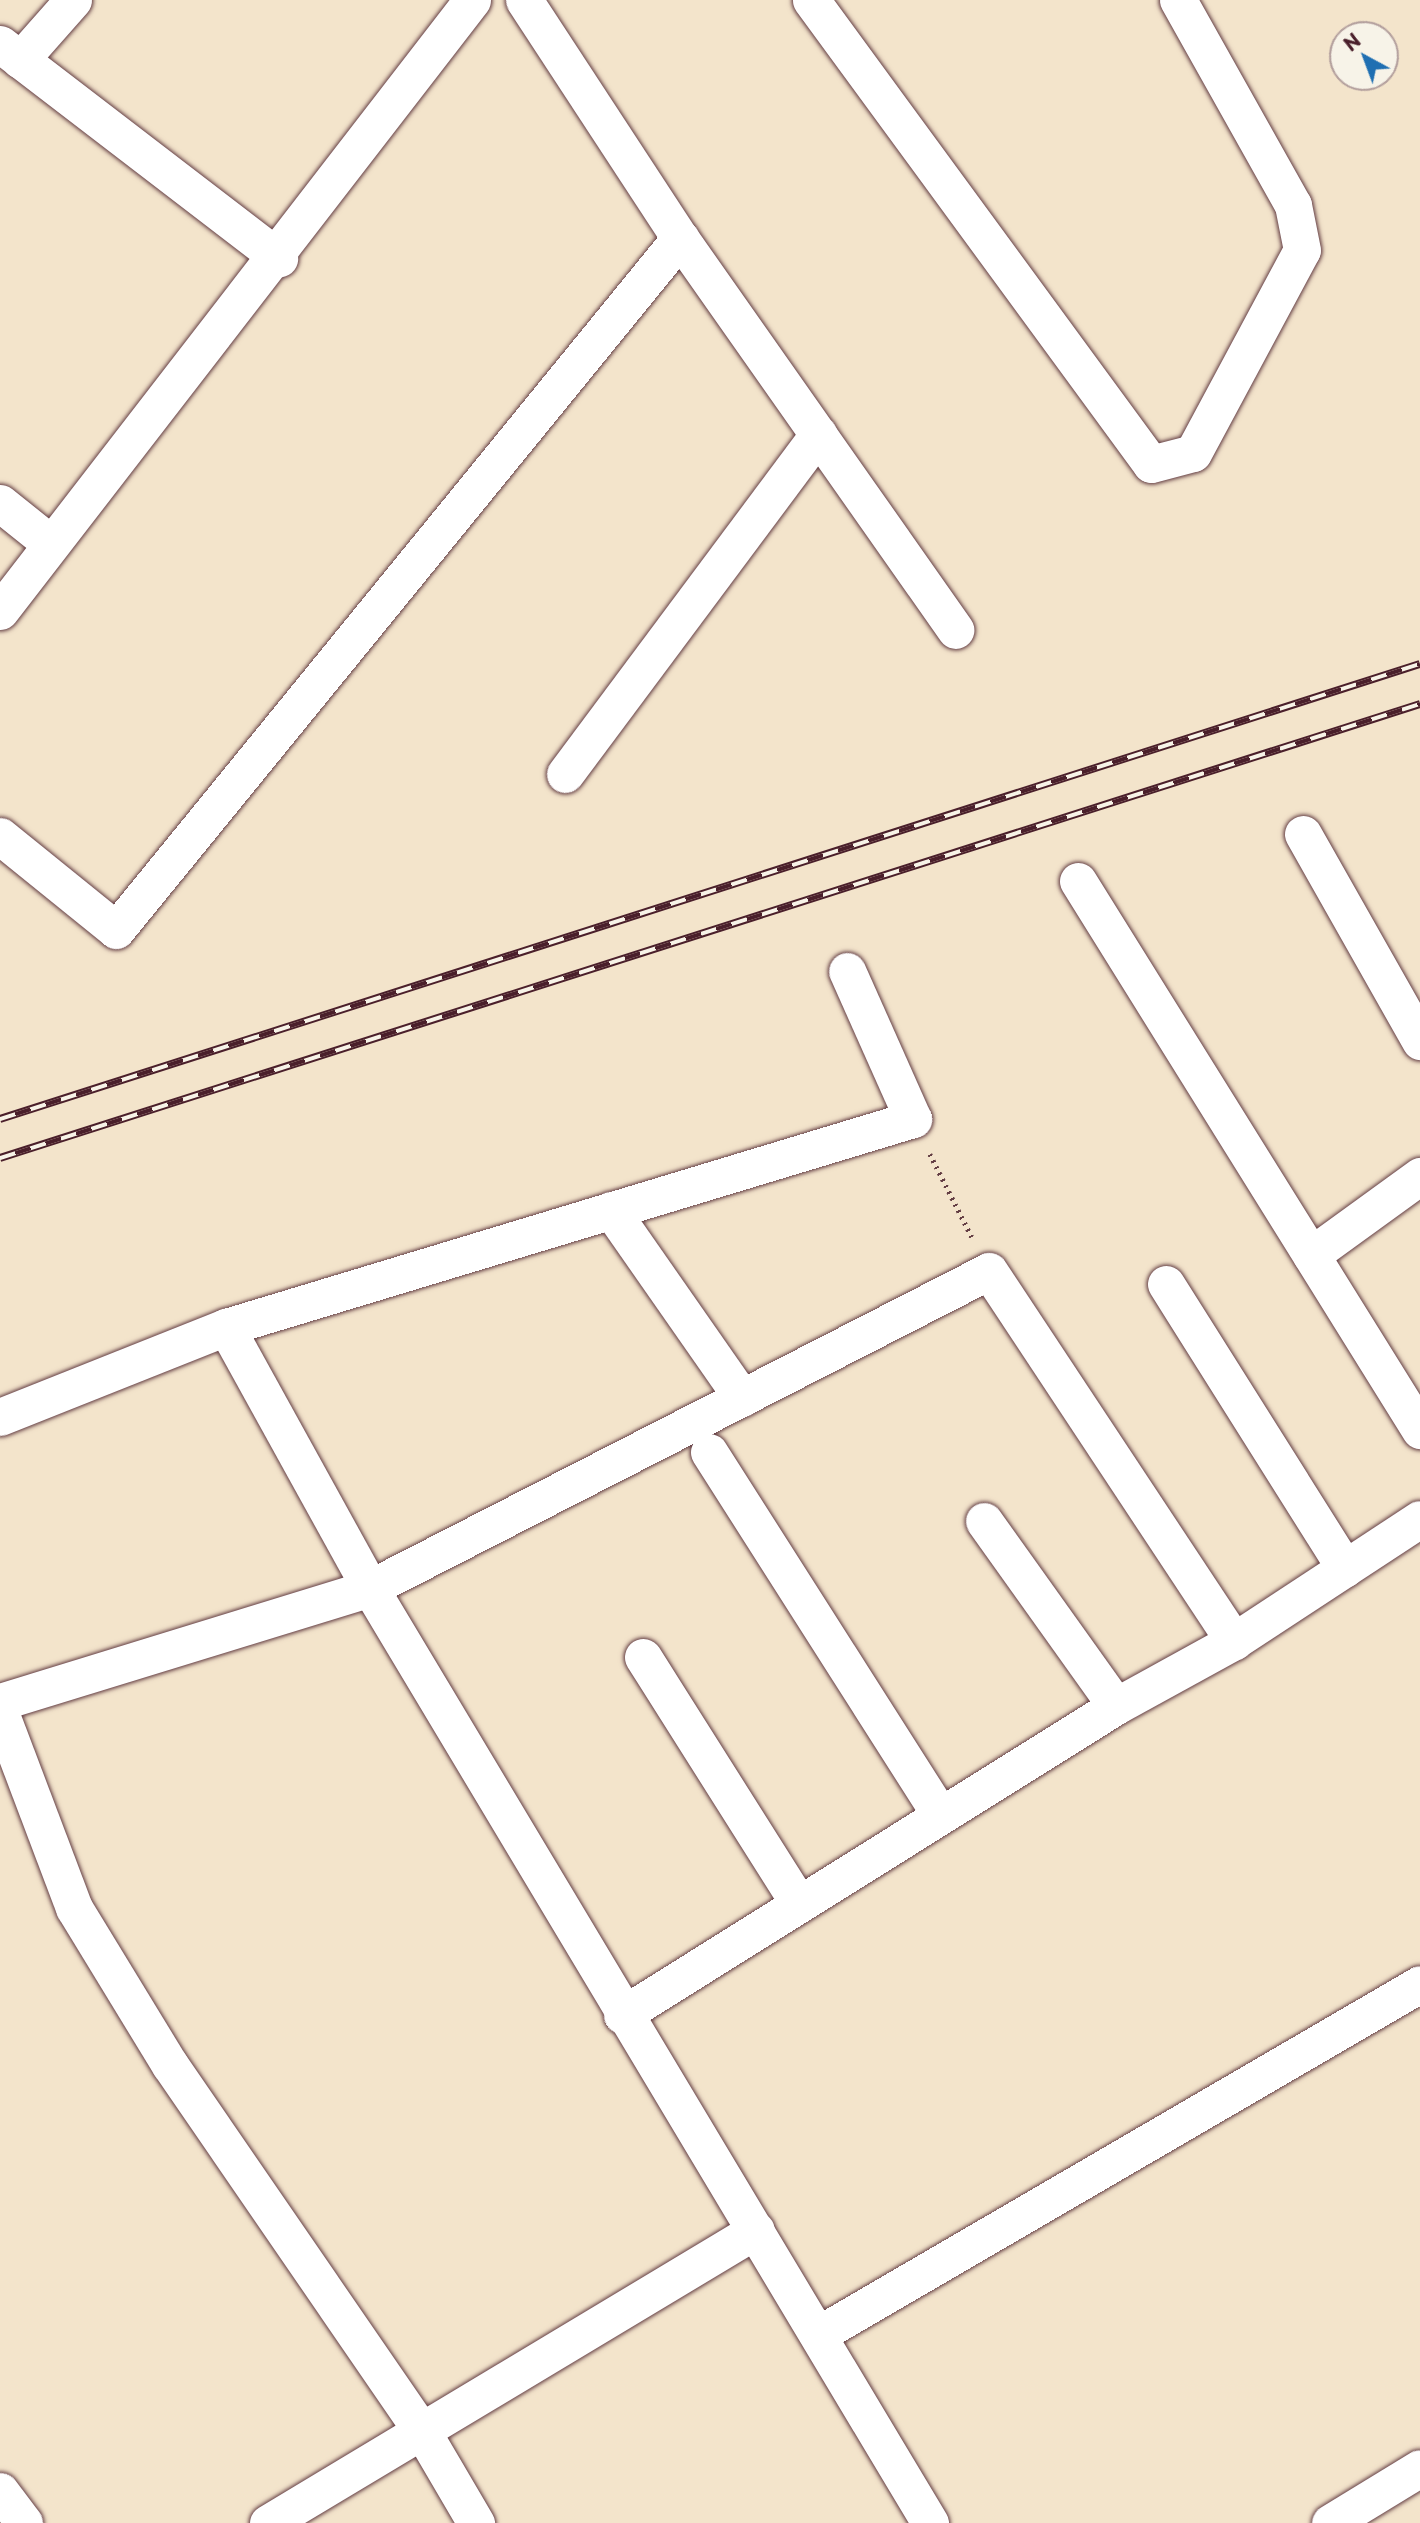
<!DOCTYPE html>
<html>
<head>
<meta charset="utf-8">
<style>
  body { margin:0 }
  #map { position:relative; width:1420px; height:2523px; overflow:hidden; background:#f3e4cb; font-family:"Playpen Sans",sans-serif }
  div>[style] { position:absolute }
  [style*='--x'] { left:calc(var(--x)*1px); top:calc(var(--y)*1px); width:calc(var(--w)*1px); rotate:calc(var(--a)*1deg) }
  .path>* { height:4.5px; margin-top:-2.25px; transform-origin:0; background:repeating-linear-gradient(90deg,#633d43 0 2px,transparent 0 7px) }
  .roads { filter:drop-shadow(0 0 2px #633d43) drop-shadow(0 0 2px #633d43) }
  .minor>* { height:37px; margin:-18.5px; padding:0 18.5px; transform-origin:18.5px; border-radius:18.5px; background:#fff }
  .rail>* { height:8px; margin-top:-4px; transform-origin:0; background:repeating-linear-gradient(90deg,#f7f3e8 0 16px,#4a1f2b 0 32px); box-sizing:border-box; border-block:2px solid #4a1f2b }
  span { translate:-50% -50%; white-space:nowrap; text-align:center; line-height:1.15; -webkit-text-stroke:5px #f7f3e8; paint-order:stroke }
  .north { position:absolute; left:1329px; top:21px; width:70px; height:70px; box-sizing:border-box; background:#f7f3e8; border:2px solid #b29e9c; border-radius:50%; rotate:319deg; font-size:19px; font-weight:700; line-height:28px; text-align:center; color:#4a1f2b }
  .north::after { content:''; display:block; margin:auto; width:24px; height:32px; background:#1f6fb2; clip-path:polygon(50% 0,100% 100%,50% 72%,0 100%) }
</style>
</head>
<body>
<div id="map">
  <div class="path">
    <div style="--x:930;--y:1154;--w:93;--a:63.2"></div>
  </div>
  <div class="roads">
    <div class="minor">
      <div style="--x:524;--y:0;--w:285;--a:56.8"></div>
      <div style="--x:680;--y:238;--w:479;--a:54.9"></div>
      <div style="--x:811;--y:0;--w:575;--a:53.77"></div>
      <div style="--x:1151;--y:464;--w:43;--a:-14.7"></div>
      <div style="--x:1193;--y:453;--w:230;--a:-61.8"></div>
      <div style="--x:1302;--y:250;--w:46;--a:-101.3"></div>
      <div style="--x:1293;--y:205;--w:235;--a:-119.3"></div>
      <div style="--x:0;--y:44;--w:352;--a:37.5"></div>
      <div style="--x:20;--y:60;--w:80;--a:-48.5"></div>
      <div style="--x:0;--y:503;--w:64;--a:38.7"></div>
      <div style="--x:0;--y:611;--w:772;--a:-52.31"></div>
      <div style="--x:565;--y:774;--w:424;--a:-53.3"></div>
      <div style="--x:1303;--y:834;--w:238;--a:60.5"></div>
      <div style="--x:0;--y:836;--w:149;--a:39"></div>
      <div style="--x:116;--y:930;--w:893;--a:-50.82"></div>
      <div style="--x:1078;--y:881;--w:647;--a:58.08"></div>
      <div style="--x:611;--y:1210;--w:229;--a:55.1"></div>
      <div style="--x:1311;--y:1255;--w:135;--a:-35.9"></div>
      <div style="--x:1166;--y:1284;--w:336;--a:57.8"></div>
      <div style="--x:226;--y:1327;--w:298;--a:61.1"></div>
      <div style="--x:370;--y:1588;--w:1090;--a:59.08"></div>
      <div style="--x:0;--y:1417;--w:243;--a:-21.7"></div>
      <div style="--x:226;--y:1327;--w:718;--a:-16.84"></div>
      <div style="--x:913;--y:1119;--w:162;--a:-114"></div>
      <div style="--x:709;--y:1452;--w:430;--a:57.5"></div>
      <div style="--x:984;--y:1521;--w:227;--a:54.5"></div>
      <div style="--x:643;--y:1657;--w:292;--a:57.7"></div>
      <div style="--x:0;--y:1702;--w:387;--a:-17.1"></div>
      <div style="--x:370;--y:1588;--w:695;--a:-27.12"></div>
      <div style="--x:989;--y:1271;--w:444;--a:56.5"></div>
      <div style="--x:0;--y:1712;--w:210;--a:69.3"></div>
      <div style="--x:74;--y:1908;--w:184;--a:58.6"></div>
      <div style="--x:170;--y:2065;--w:444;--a:55.5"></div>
      <div style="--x:422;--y:2431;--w:107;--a:59.6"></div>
      <div style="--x:622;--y:2015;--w:583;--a:-32.03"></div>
      <div style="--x:1116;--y:1706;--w:135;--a:-28.8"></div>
      <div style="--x:1234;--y:1641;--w:222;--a:-33.3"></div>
      <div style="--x:819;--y:2334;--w:695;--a:-30.21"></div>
      <div style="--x:0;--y:2491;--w:40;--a:53"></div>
      <div style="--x:268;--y:2523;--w:569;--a:-30.98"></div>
      <div style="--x:1330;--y:2523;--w:105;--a:-31.4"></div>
    </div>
  </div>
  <div class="rail">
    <div style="--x:0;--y:1119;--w:1491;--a:-17.77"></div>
    <div style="--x:0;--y:1158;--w:1491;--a:-17.73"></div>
  </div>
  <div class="north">N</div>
</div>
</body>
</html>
